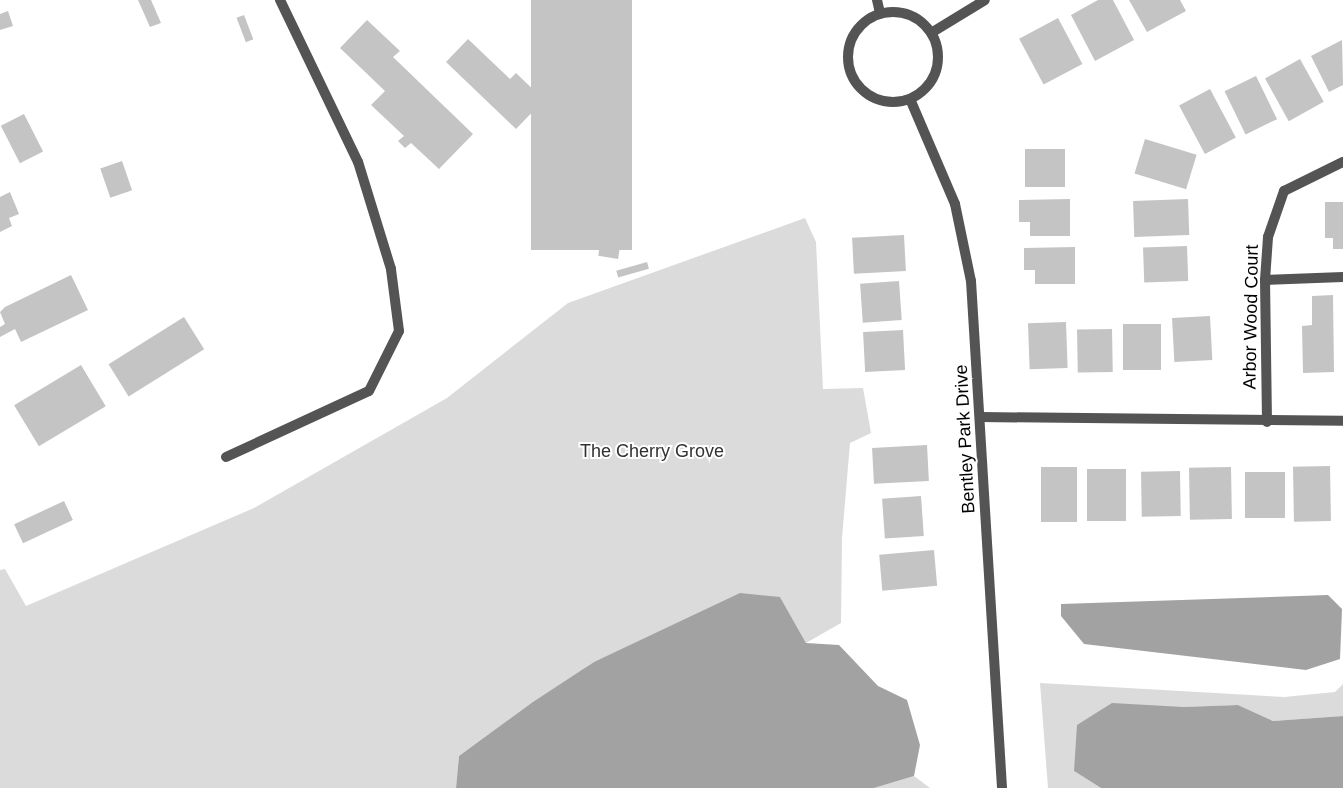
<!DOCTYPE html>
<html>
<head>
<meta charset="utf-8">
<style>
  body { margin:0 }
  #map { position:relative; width:1343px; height:788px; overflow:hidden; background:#fff; font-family:Helvetica,sans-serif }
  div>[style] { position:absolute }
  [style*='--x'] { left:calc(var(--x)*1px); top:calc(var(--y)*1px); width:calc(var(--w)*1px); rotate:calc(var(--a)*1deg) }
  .green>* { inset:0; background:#dbdbdb }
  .water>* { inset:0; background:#a2a2a2 }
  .building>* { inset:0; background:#c4c4c4; transform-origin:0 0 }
  .service>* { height:10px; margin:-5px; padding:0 5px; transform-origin:5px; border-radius:5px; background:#545454 }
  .minor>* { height:10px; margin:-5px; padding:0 5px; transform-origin:5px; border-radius:5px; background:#545454 }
  .minor>.ring { margin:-5px; padding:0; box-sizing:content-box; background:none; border:10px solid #545454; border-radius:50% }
  span { translate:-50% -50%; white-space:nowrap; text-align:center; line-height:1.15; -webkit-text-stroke:4px #fff; paint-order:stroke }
  .street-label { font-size:18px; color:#000 }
  .park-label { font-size:18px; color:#323232 }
</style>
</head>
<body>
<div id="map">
  <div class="green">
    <div style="clip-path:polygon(805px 218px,816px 242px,823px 389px,863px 388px,871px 433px,850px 443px,842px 538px,841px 623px,806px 643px,780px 597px,635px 644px,594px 662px,459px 756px,456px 788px,0 788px,0 570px,5px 569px,26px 606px,254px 508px,447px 398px,568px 303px)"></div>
    <div style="clip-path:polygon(1040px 683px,1284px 697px,1335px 692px,1343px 684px,1343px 716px,1273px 721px,1238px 705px,1183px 707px,1074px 771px,1101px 788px,1048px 788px)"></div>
    <div style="clip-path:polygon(914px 776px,930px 788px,874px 788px)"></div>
  </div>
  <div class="water">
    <div style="clip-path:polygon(740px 593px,780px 597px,806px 643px,839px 645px,878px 686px,907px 700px,920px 745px,914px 776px,874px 788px,456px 788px,459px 756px,533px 702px,594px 662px)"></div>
    <div style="clip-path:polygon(1328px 595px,1342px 609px,1340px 659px,1306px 670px,1084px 644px,1061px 616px,1061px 604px)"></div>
    <div style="clip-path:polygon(1112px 703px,1183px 707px,1238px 705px,1273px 721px,1343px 716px,1343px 788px,1101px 788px,1074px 771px,1077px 725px)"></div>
  </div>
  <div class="building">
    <div style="clip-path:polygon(138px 0,151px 0,161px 23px,150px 27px)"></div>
    <div style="left:531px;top:0;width:101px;height:250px"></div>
    <div style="clip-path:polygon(1098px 0,1113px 0,1134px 40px,1095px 61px,1071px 15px)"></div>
    <div style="clip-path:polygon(1129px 0,1180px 0,1186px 11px,1147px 32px)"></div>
    <div style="clip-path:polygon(8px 11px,13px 26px,0 30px,0 14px)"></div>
    <div style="left:244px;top:15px;width:26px;height:8px;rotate:69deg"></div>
    <div style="left:1058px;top:18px;width:52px;height:44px;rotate:62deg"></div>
    <div style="clip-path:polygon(367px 20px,400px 51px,393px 57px,473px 134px,439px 169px,411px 143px,405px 148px,398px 141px,404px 136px,371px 105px,385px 91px,340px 48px)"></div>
    <div style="clip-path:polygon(468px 39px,510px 79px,516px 73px,544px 100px,516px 129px,446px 62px)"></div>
    <div style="clip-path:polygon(1342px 40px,1343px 85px,1329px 92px,1311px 56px)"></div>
    <div style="left:1300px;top:59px;width:49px;height:40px;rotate:61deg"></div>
    <div style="left:1256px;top:76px;width:48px;height:35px;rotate:64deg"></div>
    <div style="left:1210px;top:89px;width:55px;height:35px;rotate:62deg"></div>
    <div style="left:24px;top:114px;width:42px;height:26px;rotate:63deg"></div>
    <div style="left:1145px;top:139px;width:54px;height:36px;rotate:17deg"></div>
    <div style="left:1065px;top:149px;width:38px;height:40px;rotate:90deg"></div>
    <div style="left:122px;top:161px;width:31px;height:23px;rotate:71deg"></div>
    <div style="clip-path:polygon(10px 192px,19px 214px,9px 218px,12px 226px,0 232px,0 197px)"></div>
    <div style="clip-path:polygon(1070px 199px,1070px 236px,1030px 236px,1030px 222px,1019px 222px,1019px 200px)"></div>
    <div style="left:1188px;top:199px;width:36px;height:55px;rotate:88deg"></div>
    <div style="clip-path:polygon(1325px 202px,1343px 202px,1343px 249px,1333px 249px,1333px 238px,1325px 238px)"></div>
    <div style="left:904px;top:235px;width:36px;height:52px;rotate:87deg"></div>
    <div style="left:600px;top:245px;width:20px;height:11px;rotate:9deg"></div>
    <div style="left:1187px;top:246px;width:35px;height:44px;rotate:88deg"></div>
    <div style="clip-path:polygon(1075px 247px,1075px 284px,1035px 284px,1035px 270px,1024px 270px,1024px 248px)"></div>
    <div style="left:647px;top:262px;width:7px;height:32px;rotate:74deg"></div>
    <div style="clip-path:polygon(71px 275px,88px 310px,21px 342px,15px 329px,0 337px,0 327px,5px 324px,0 312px,5px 307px)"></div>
    <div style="left:899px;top:281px;width:39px;height:39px;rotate:86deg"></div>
    <div style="clip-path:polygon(1333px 295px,1334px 372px,1303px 373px,1302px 326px,1312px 325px,1312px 296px)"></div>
    <div style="left:1210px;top:316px;width:44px;height:38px;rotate:87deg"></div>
    <div style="left:184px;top:317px;width:38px;height:89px;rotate:58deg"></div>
    <div style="left:1066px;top:322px;width:46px;height:38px;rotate:88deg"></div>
    <div style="left:1123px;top:324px;width:38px;height:46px"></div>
    <div style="left:1112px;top:329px;width:43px;height:35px;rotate:89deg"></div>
    <div style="left:903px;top:330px;width:40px;height:40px;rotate:87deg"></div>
    <div style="left:81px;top:365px;width:48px;height:78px;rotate:59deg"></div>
    <div style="left:927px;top:445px;width:36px;height:55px;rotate:87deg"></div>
    <div style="left:1330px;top:466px;width:55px;height:37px;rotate:89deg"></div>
    <div style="left:1041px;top:467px;width:36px;height:55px"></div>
    <div style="left:1231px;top:467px;width:52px;height:42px;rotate:89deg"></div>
    <div style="left:1087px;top:469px;width:39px;height:52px"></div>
    <div style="left:1180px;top:471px;width:45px;height:39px;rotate:89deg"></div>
    <div style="left:1285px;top:472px;width:46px;height:40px;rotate:90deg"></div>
    <div style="left:921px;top:496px;width:40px;height:39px;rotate:86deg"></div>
    <div style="left:64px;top:501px;width:21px;height:55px;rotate:65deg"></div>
    <div style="left:934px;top:550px;width:36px;height:55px;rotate:85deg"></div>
  </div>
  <div class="service">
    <div style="--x:1265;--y:280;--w:78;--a:-2.2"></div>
    <div style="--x:226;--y:457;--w:157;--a:-24.8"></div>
    <div style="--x:369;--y:391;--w:67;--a:-63.4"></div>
    <div style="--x:399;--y:331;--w:63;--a:-97.4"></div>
    <div style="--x:391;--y:269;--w:112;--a:-107.1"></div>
    <div style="--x:358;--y:162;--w:180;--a:-115.7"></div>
  </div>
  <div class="minor">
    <div style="--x:877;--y:0;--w:13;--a:77"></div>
    <div class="ring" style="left:848px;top:12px;width:80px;height:80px"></div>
    <div style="--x:931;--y:33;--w:63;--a:-31.4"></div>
    <div style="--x:910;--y:99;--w:114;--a:66.8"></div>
    <div style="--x:955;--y:204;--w:79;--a:78.3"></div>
    <div style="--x:971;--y:281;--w:508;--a:86.5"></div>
    <div style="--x:981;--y:417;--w:362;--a:0.6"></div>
    <div style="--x:1267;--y:422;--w:142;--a:-90.8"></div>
    <div style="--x:1265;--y:280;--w:43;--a:-86"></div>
    <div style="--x:1268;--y:237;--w:49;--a:-70.8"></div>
    <div style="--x:1284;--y:191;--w:66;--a:-26.2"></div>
  </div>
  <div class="street-label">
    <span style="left:1251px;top:317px;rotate:-89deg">Arbor Wood Court</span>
    <span style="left:965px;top:439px;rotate:-93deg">Bentley Park Drive</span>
  </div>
  <div class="park-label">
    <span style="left:652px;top:451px">The Cherry Grove</span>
  </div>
</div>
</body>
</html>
